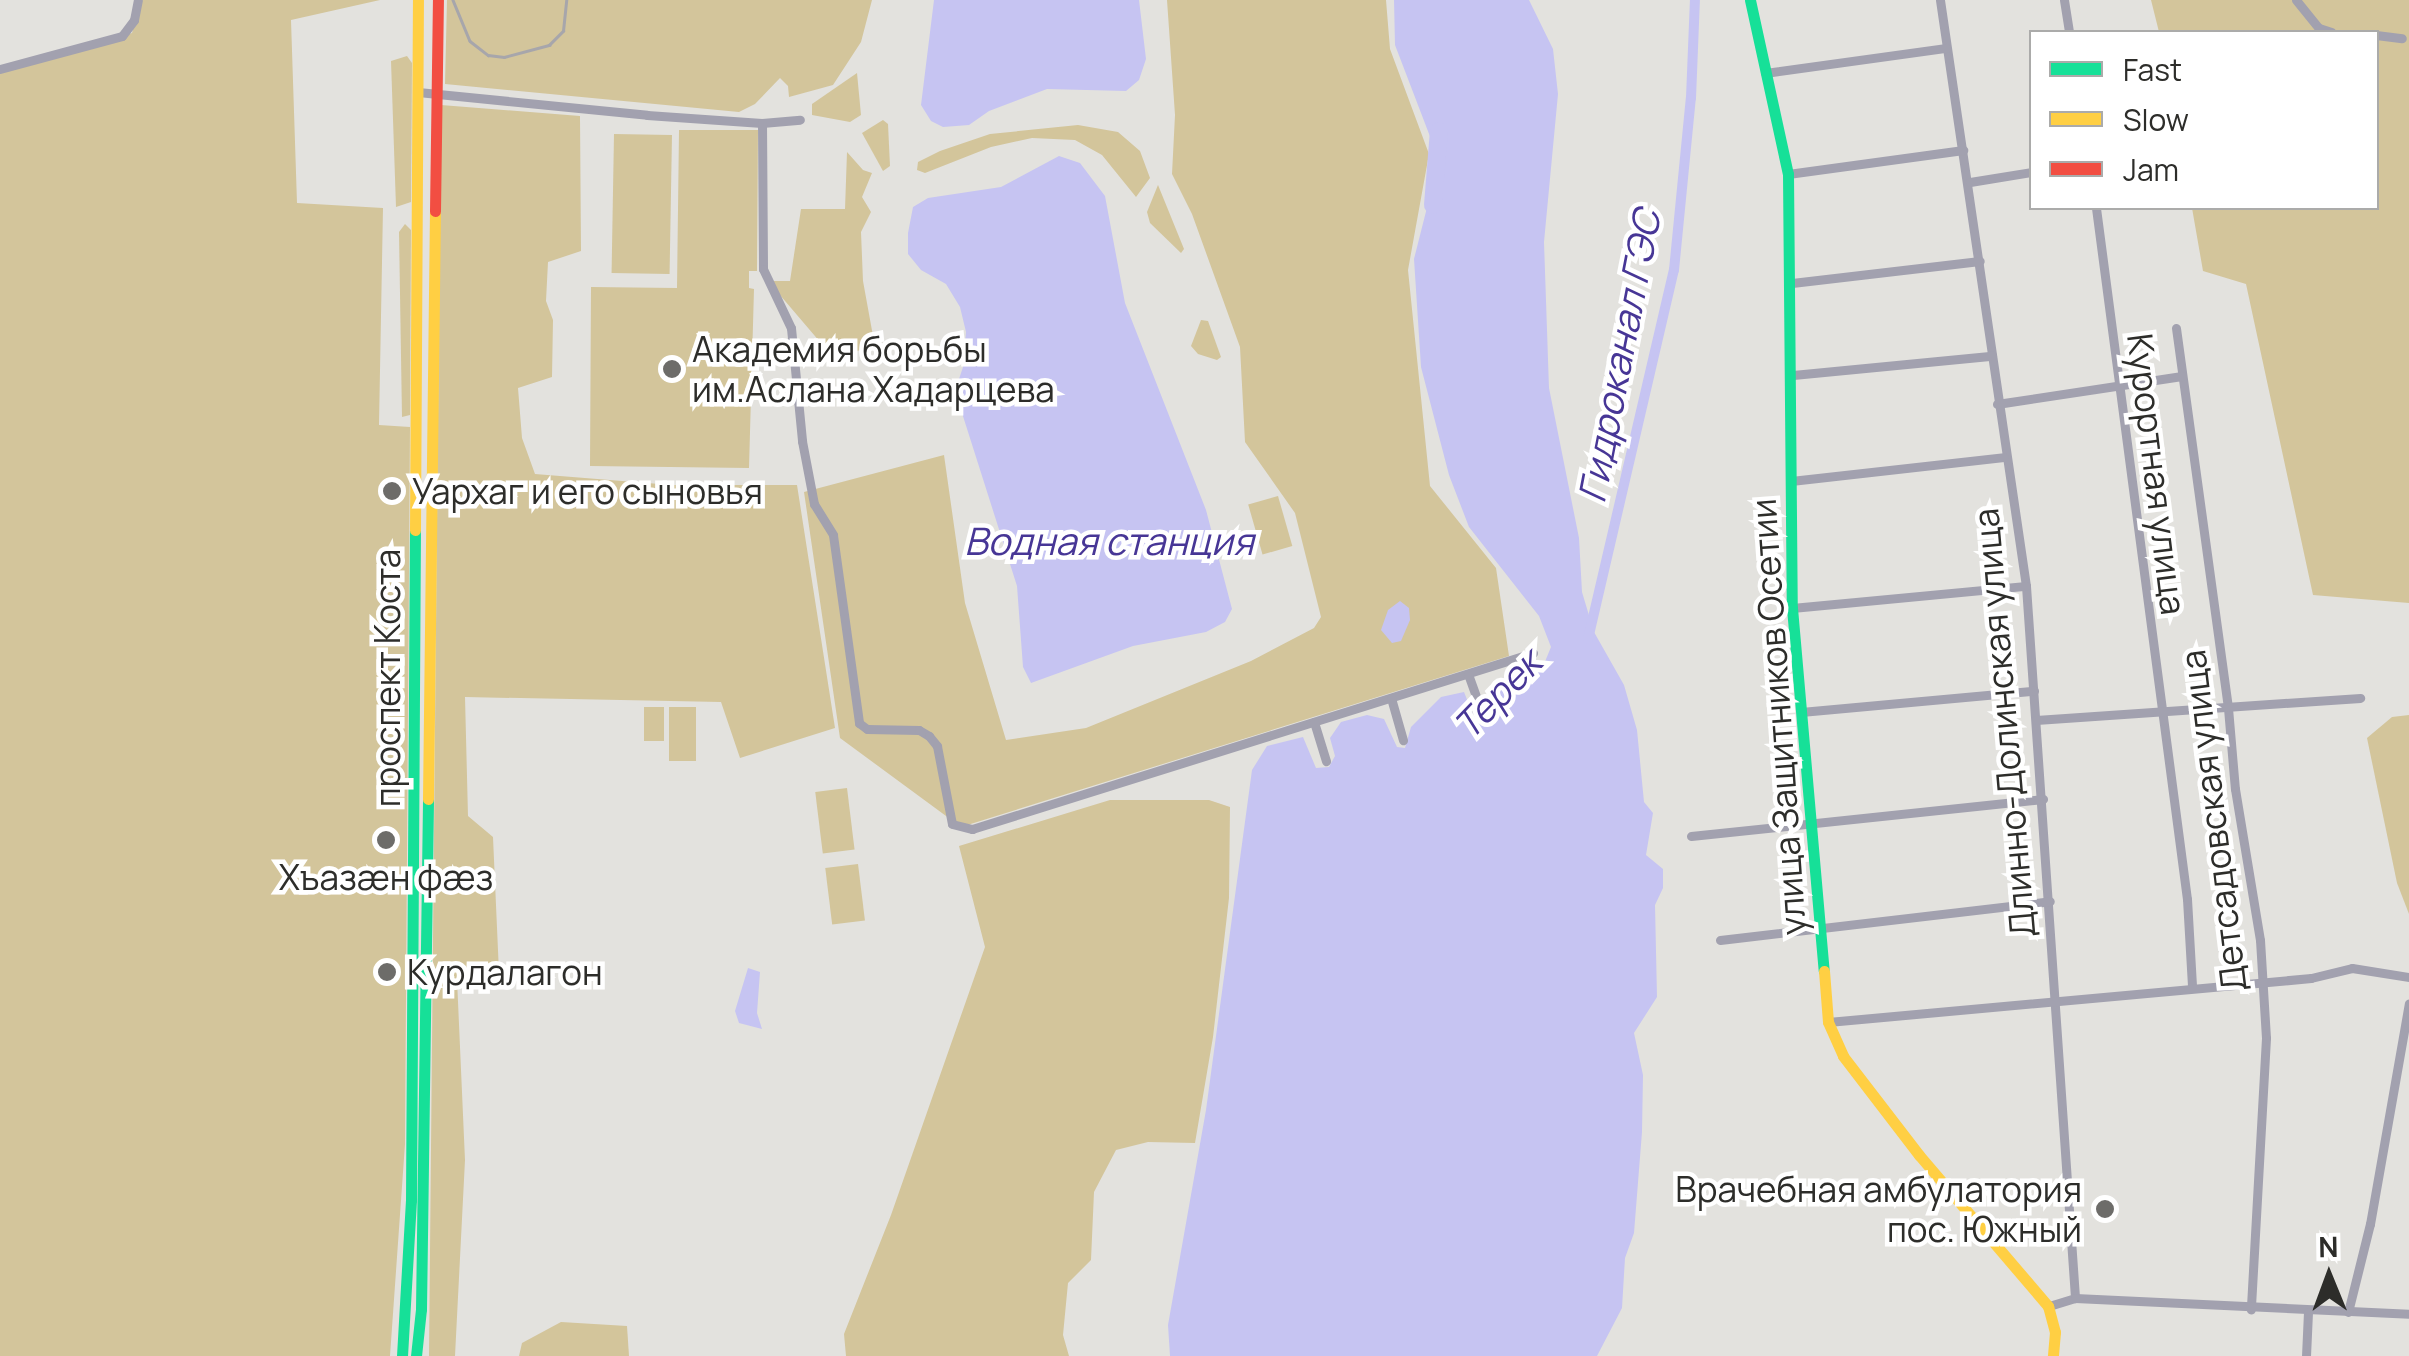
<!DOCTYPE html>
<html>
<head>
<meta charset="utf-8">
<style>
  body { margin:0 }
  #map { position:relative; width:2409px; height:1356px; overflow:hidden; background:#e3e2de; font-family:Manrope,sans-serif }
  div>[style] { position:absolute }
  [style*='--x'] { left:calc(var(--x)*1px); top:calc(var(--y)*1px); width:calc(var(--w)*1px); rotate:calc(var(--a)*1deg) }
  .green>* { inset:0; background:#d3c59b; transform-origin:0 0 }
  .water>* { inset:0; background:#c6c4f2 }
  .canal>* { height:10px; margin:-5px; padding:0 5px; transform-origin:5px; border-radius:5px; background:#c6c4f2 }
  .river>* { height:18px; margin:-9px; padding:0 9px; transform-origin:9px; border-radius:9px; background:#c6c4f2 }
  .street>* { height:9px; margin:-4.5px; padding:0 4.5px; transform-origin:4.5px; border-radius:4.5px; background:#a2a1af }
  .fast>* { height:11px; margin:-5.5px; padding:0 5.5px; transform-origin:5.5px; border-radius:5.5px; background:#16e098 }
  .slow>* { height:11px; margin:-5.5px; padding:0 5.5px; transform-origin:5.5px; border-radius:5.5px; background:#ffcf43 }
  .jam>* { height:11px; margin:-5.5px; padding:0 5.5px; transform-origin:5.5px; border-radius:5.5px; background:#f24e42 }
  .tram>* { height:2.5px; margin:-1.25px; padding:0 1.25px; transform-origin:1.25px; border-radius:1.25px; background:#a7a6ab }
  .dots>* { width:28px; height:28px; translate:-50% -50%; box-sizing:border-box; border:5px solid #fff; border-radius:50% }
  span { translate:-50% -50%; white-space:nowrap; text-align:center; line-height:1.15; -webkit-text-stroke:9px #fff; paint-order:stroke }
  .poi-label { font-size:35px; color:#2d2d2a }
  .left { translate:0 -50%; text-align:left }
  .right { translate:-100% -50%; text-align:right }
  .street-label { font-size:35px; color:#2d2d2a }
  .water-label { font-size:38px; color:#473696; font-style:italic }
  .legend { position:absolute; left:2029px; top:30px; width:350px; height:180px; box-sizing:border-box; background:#fff; border:2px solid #ababaa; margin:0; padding:12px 18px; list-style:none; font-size:30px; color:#2d2d2a }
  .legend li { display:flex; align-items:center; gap:20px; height:50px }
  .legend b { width:50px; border:2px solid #ababaa }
  .north { position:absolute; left:2279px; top:1226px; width:100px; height:100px; -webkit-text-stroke:8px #fff; paint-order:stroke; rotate:359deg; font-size:28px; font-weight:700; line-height:40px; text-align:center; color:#2d2d2a }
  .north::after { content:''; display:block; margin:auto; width:35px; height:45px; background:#2d2d2a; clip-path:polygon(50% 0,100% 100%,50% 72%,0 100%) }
</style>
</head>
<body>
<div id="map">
  <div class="green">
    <div style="clip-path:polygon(141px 0,380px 0,291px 20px,297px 203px,383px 208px,379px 425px,410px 427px,405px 1144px,390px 1356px,0 1356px,0 73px,132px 33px)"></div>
    <div style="clip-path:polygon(447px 0,872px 0,861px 42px,833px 85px,789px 97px,788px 86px,780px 78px,755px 104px,739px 112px,445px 84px)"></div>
    <div style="clip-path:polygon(1167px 0,1386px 0,1390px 49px,1429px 154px,1408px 270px,1430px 486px,1496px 568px,1509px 656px,961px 827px,840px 738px,804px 492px,944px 455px,965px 603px,1006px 740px,1086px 728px,1251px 661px,1314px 628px,1321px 617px,1295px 513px,1245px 442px,1240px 347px,1192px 214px,1172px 174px,1175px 115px)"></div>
    <div style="clip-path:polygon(2151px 0,2409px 0,2409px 603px,2313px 595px,2246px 284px,2203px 271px,2192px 208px,2376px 208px,2376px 32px,2159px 32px)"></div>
    <div style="clip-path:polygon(407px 56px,412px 63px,411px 202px,396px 207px,391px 61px)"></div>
    <div style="clip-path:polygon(857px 73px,861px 115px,850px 122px,812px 115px,812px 104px)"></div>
    <div style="clip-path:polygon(441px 105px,580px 116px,581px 251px,548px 262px,546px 301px,553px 320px,552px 377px,518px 388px,522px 438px,535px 474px,672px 485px,797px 485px,835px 728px,740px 758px,721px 702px,465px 697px,468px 816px,493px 837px,499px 973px,457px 979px,465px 1160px,455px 1356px,429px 1356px)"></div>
    <div style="clip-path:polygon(883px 120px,888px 124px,890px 166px,883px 171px,862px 133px)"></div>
    <div style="clip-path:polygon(1078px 125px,1118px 132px,1140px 151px,1150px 178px,1136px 197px,1102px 155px,1075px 140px,1032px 138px,991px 147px,925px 173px,917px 170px,918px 162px,940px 151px,990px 134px)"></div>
    <div style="clip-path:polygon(679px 130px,758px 130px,757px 271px,749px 271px,749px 288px,754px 289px,749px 468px,590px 466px,591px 287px,677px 288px)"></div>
    <div style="left:614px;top:134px;width:58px;height:139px;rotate:1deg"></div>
    <div style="clip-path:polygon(847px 152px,863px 170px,872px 173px,862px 197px,871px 212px,861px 232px,863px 281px,875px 347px,838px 355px,826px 349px,768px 281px,790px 281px,801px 209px,845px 209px)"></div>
    <div style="clip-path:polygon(1158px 185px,1184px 249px,1181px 253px,1150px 223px,1147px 212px)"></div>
    <div style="clip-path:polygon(405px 224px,411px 230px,410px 415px,402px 417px,399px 232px)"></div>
    <div style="clip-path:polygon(1201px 320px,1208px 321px,1221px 357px,1217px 360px,1198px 354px,1191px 346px)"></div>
    <div style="left:1278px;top:496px;width:52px;height:31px;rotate:74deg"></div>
    <div style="left:644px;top:707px;width:20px;height:34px"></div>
    <div style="left:669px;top:707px;width:27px;height:54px"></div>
    <div style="clip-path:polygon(2409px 715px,2409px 914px,2397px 883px,2367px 738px,2392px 717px)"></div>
    <div style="left:847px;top:788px;width:62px;height:32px;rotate:83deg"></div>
    <div style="clip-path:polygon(1110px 800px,1209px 800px,1230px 807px,1229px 898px,1213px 1037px,1195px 1143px,1148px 1142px,1116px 1150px,1094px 1192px,1091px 1260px,1068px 1283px,1063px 1335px,1069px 1356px,846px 1356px,844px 1334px,891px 1215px,985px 947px,959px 846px)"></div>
    <div style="left:858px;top:864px;width:57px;height:33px;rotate:83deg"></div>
    <div style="clip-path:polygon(561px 1322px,627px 1326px,629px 1356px,519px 1356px,522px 1343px)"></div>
  </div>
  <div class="water">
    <div style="clip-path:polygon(934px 0,1139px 0,1146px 59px,1139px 80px,1126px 91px,1047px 89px,989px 111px,969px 125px,943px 127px,931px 121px,921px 105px)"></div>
    <div style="clip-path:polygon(1394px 0,1529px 0,1553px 49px,1558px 94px,1544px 242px,1549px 388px,1579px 538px,1582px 592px,1594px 632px,1624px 685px,1637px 730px,1644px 802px,1653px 813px,1646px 855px,1663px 869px,1663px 888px,1655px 905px,1657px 997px,1634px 1033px,1643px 1075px,1642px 1132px,1634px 1233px,1625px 1258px,1622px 1308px,1597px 1356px,1170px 1356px,1168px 1325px,1206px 1110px,1252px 770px,1267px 746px,1303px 737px,1316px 768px,1329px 767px,1335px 756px,1330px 738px,1341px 722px,1367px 715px,1384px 719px,1397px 747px,1405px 748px,1411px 727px,1441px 697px,1464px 692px,1476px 722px,1489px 714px,1492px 687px,1519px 669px,1544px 664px,1551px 647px,1539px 616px,1469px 527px,1449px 475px,1421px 367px,1414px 259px,1439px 160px,1395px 45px)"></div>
    <div style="clip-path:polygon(1059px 156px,1080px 163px,1105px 196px,1125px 303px,1206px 510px,1232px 609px,1225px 622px,1206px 632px,1133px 646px,1031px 683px,1023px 667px,1017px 586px,955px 391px,963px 367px,966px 332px,960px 307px,946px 284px,921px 270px,908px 254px,908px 233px,913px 207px,928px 198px,1001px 187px)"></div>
    <div style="clip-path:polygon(1400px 601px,1409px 608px,1410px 620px,1401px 641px,1392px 643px,1381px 630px,1388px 610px)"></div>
    <div style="clip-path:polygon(748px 968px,760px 972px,757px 1013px,762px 1029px,739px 1023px,735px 1011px)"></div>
  </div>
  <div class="canal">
    <div style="--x:1588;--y:639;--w:379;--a:-76.9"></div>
    <div style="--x:1674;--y:270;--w:173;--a:-84.4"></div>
    <div style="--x:1691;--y:98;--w:98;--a:-87.7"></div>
  </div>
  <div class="river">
    <div style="--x:1433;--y:205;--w:74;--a:-85.4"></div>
  </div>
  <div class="street">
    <div style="--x:1940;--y:0;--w:592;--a:81.65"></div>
    <div style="--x:2026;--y:586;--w:714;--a:86.06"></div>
    <div style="--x:2075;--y:1298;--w:28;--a:163"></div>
    <div style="--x:2064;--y:0;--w:32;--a:81"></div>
    <div style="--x:2296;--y:0;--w:36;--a:51"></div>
    <div style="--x:2319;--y:28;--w:13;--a:18"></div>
    <div style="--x:2376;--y:35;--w:26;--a:7"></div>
    <div style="--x:0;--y:69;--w:126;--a:-15.1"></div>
    <div style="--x:122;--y:36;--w:20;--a:-53"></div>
    <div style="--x:134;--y:20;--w:20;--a:-79"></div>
    <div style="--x:1765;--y:73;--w:183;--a:-7.9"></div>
    <div style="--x:418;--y:92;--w:230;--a:5.7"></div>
    <div style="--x:647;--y:115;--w:115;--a:4"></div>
    <div style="--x:762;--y:123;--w:38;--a:-5"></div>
    <div style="--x:762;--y:123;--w:146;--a:89.6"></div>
    <div style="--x:763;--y:269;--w:65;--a:64.6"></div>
    <div style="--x:791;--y:328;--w:114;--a:84.4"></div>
    <div style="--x:802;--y:441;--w:64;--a:79.2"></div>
    <div style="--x:814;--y:504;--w:36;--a:58"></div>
    <div style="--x:833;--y:535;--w:190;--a:82.1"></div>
    <div style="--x:859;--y:723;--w:10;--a:37"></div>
    <div style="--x:867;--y:729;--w:52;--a:1.1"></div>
    <div style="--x:919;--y:730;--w:12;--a:31"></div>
    <div style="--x:929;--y:736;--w:13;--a:51"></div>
    <div style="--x:937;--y:746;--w:79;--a:79.1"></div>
    <div style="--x:952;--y:824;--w:21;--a:14"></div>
    <div style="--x:972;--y:829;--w:588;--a:-17.42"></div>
    <div style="--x:1788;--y:174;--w:177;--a:-7.8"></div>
    <div style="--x:1970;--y:182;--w:63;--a:-9.2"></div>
    <div style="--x:2096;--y:208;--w:697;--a:82.5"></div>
    <div style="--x:2187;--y:899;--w:87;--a:86.7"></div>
    <div style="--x:1792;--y:283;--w:189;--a:-6.7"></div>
    <div style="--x:2176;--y:328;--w:384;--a:82.2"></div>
    <div style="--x:2228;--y:708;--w:81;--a:85.1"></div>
    <div style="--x:2235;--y:789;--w:153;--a:80.6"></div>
    <div style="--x:2260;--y:940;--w:98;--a:86.5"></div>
    <div style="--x:2266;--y:1038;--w:272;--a:93.2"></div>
    <div style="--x:1793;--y:375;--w:200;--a:-5.5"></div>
    <div style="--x:1997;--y:404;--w:187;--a:-8.6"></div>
    <div style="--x:1791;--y:481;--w:214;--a:-6.4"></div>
    <div style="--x:1792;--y:608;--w:235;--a:-5.4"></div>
    <div style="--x:1468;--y:674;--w:41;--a:70.3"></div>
    <div style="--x:1391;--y:698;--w:44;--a:74.1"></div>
    <div style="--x:1801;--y:712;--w:234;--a:-5.2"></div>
    <div style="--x:2036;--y:720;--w:325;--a:-3.9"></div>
    <div style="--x:1314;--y:722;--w:41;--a:72.9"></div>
    <div style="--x:1691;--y:836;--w:354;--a:-6"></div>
    <div style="--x:1720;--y:940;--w:332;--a:-6.7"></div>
    <div style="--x:1828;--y:1022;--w:485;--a:-5.2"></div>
    <div style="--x:2311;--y:978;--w:42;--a:-13.7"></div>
    <div style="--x:2352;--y:968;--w:58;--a:9"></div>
    <div style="--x:2075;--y:1298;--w:334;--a:2.7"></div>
    <div style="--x:2348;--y:1312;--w:91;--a:-76"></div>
    <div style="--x:2370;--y:1224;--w:224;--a:-80"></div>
    <div style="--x:2306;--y:1356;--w:44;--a:-87.4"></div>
  </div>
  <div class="fast">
    <div style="--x:1750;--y:0;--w:178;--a:77.7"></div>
    <div style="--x:1788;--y:174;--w:434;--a:89.5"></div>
    <div style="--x:1792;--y:608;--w:364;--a:85"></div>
    <div style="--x:402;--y:1356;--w:156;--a:-86.7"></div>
    <div style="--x:411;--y:1200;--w:670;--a:-89.66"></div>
    <div style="--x:416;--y:1356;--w:47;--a:-83.9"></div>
    <div style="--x:421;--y:1309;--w:510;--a:-89.21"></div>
  </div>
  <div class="slow">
    <div style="--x:415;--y:530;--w:530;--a:-89.68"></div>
    <div style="--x:428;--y:799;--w:588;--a:-89.32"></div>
    <div style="--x:1824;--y:971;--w:51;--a:85.5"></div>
    <div style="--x:1828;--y:1022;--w:37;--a:66"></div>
    <div style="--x:1843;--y:1056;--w:125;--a:52.5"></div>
    <div style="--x:1919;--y:1155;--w:199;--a:49.5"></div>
    <div style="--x:2048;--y:1306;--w:27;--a:75"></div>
    <div style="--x:2055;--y:1332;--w:24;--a:95"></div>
  </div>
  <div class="jam">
    <div style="--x:435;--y:211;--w:211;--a:-89.2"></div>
  </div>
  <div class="tram">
    <div style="--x:453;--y:0;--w:44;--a:67.5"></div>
    <div style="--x:470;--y:41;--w:23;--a:38"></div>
    <div style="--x:488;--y:55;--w:16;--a:7"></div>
    <div style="--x:504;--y:57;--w:47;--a:-14.9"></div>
    <div style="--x:549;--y:45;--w:20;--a:-45"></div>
    <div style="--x:563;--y:31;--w:31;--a:-84"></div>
  </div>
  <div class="dots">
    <div style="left:672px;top:369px;background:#6d6c69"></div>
    <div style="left:392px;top:491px;background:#6d6c69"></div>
    <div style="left:386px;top:840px;background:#6d6c69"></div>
    <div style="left:387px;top:972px;background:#6d6c69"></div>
    <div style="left:2105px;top:1209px;background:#6d6c69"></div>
  </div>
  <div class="poi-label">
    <span class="left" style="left:692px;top:369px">Академия борьбы<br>им.Аслана Хадарцева</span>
    <span class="left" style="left:412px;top:491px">Уархаг и его сыновья</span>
    <span style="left:386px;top:877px">Хъазæн фæз</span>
    <span class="left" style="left:407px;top:972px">Курдалагон</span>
    <span class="right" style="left:2082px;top:1209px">Врачебная амбулатория<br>пос. Южный</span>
  </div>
  <div class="street-label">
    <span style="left:2157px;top:474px;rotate:83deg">Курортная улица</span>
    <span style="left:387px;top:678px;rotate:-90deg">проспект Коста</span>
    <span style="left:1778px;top:717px;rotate:-94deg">улица Защитников Осетии</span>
    <span style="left:2004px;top:723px;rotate:-95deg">Длинно-Долинская улица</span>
    <span style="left:2213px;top:821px;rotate:-97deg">Детсадовская улица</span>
  </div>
  <div class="water-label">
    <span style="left:1619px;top:356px;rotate:-79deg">Гидроканал ГЭС</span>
    <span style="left:1109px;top:541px">Водная станция</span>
    <span style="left:1497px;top:694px;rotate:-46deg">Терек</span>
  </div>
  <ul class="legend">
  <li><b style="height:12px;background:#16e098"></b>Fast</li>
  <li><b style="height:12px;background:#ffcf43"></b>Slow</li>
  <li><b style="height:12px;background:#f24e42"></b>Jam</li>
  </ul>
  <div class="north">N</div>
</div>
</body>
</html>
